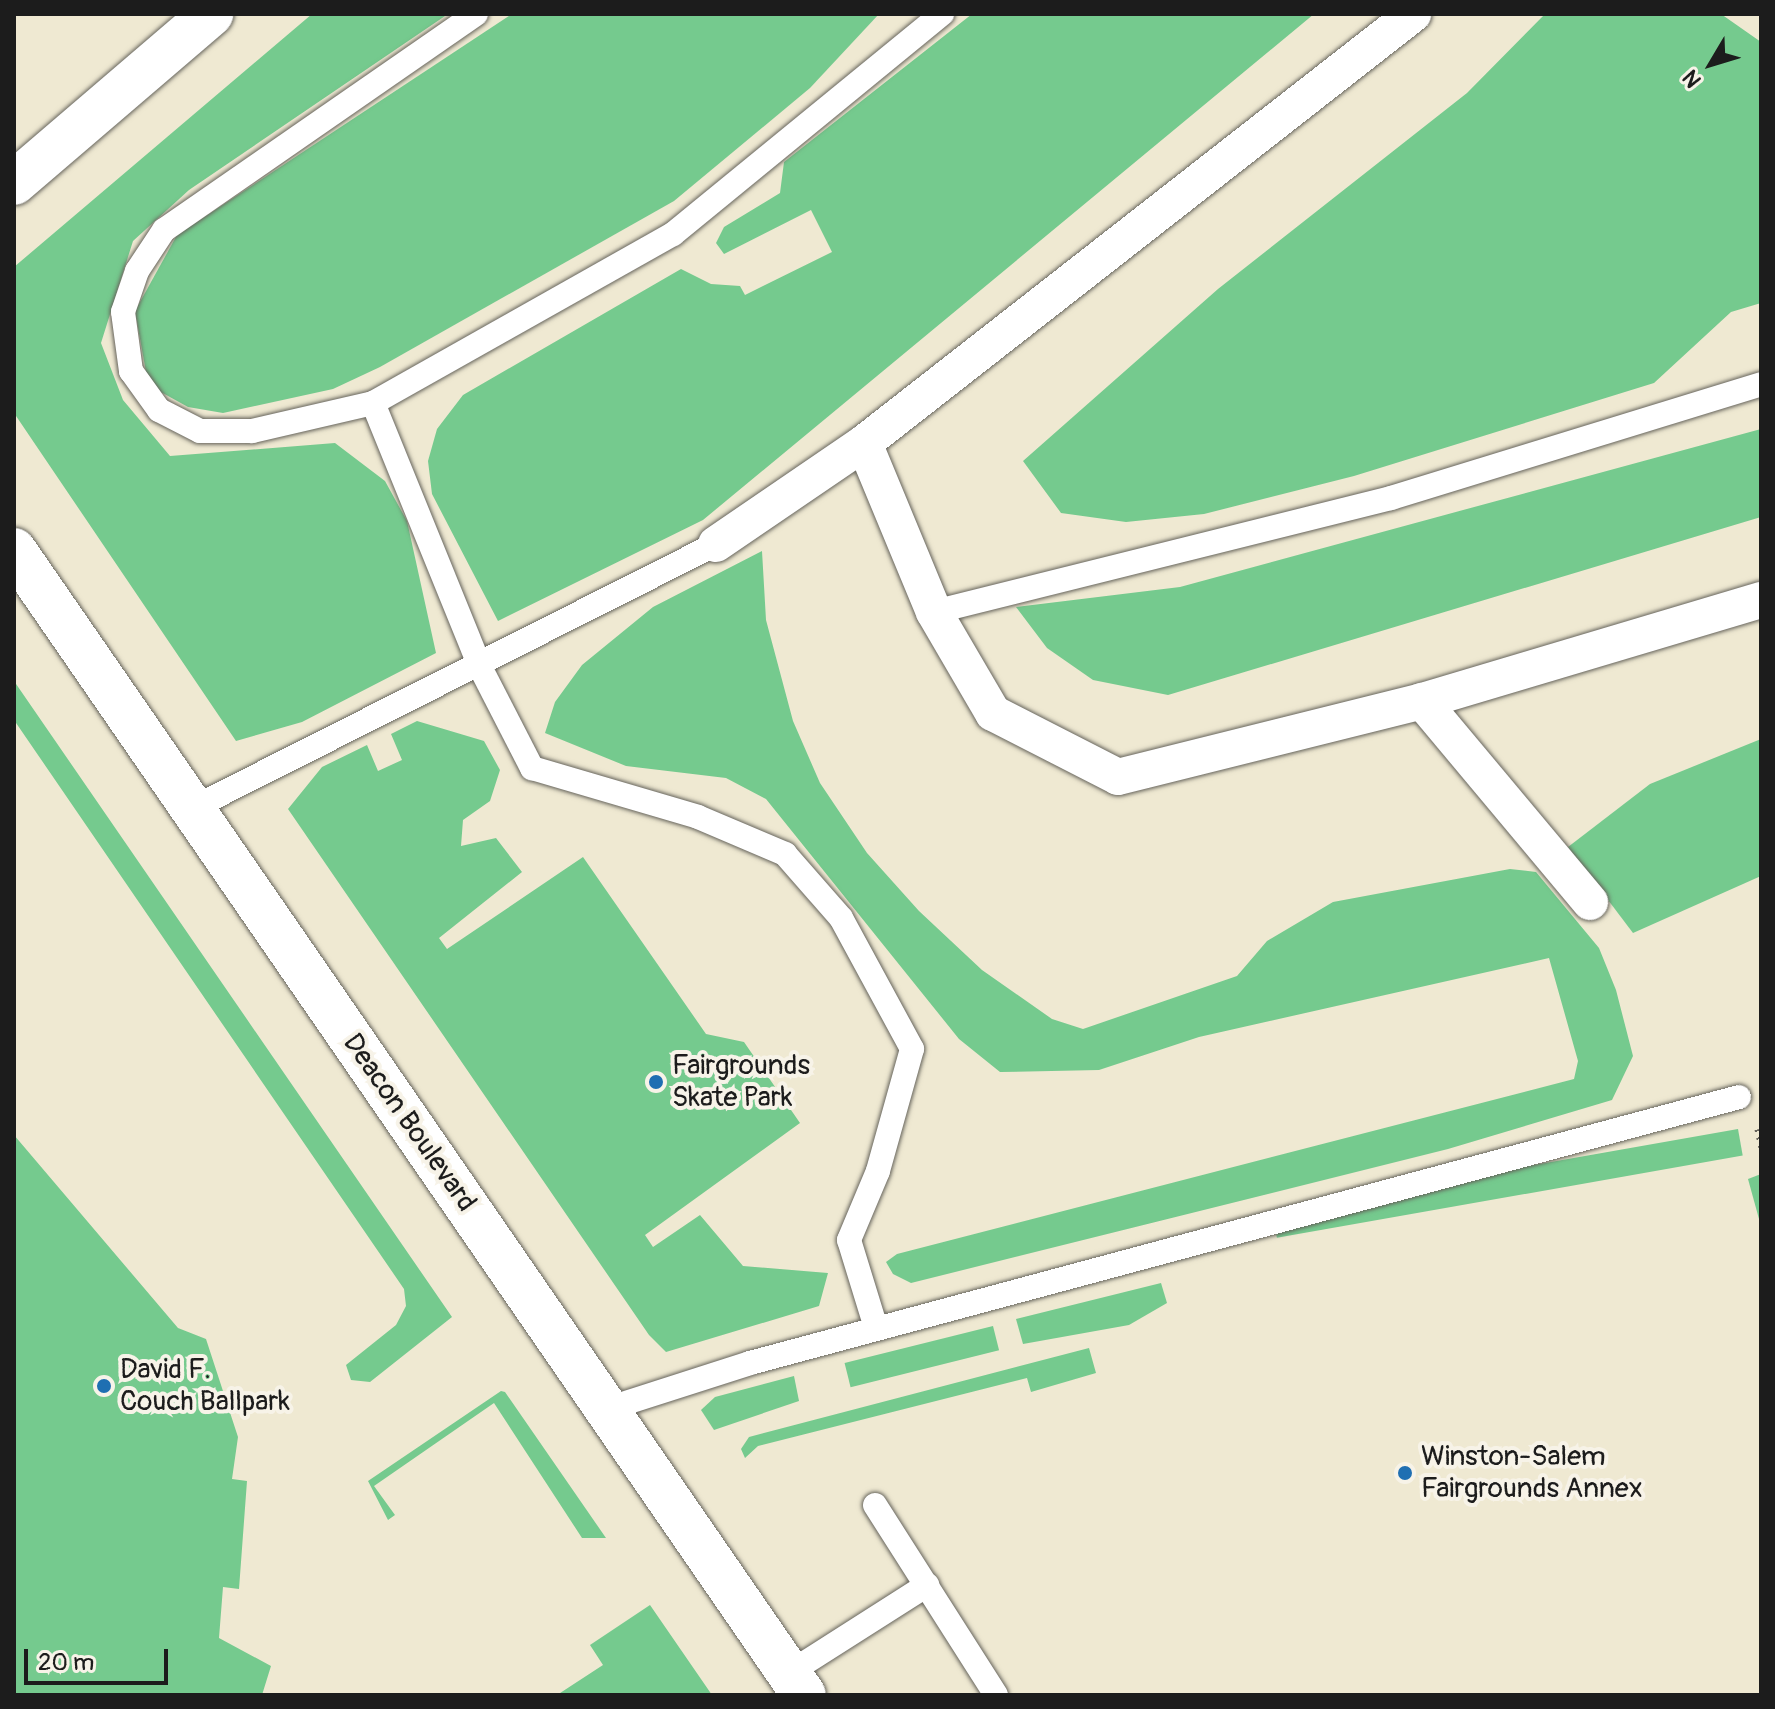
<!DOCTYPE html>
<html>
<head>
<meta charset="utf-8">
<style>
  body { margin:0 }
  #map { position:relative; width:1775px; height:1709px; overflow:hidden; background:#efe9d2; font-family:Pangolin,sans-serif }
  div>[style] { position:absolute }
  [style*='--x'] { left:calc(var(--x)*1px); top:calc(var(--y)*1px); width:calc(var(--w)*1px); rotate:calc(var(--a)*1deg) }
  .green>* { inset:0; background:#75ca8e; transform-origin:0 0 }
  .path>* { height:5px; margin-top:-2.5px; transform-origin:0; background:repeating-linear-gradient(90deg,#66645c 0 2px,transparent 0 8px) }
  .roads { filter:drop-shadow(0 0 2px #66645c) drop-shadow(0 0 2px #66645c) }
  .service>* { height:24px; margin:-12px; padding:0 12px; transform-origin:12px; border-radius:12px; background:#fff }
  .pedestrian>* { height:36px; margin:-18px; padding:0 18px; transform-origin:18px; border-radius:18px; background:#fff }
  .tertiary>* { height:44px; margin:-22px; padding:0 22px; transform-origin:22px; border-radius:22px; background:#fff }
  .dots>* { width:22px; height:22px; translate:-50% -50%; box-sizing:border-box; border:4px solid #f7f3e8; border-radius:50% }
  span { translate:-50% -50%; white-space:nowrap; text-align:center; line-height:1.15; -webkit-text-stroke:8px #f7f3e8; paint-order:stroke }
  .poi-label { font-size:28px; color:#1c1c1c }
  .left { translate:0 -50%; text-align:left }
  .street-label { font-size:28px; color:#1c1c1c }
  .frame { position:absolute; inset:0; border:16px solid #1c1c1c; pointer-events:none }
  .north { position:absolute; left:1671px; top:24px; width:80px; height:80px; -webkit-text-stroke:6px #f7f3e8; paint-order:stroke; rotate:232deg; font-size:22px; font-weight:700; line-height:32px; text-align:center; color:#1c1c1c }
  .north::after { content:''; display:block; margin:auto; width:28px; height:36px; background:#1c1c1c; clip-path:polygon(50% 0,100% 100%,50% 72%,0 100%) }
  .scale { position:absolute; left:24px; top:1649px; width:144px; height:36px; box-sizing:border-box; border:4px solid #1c1c1c; border-top:0; padding-left:10px; font-size:24px; line-height:28px; white-space:nowrap; color:#1c1c1c; -webkit-text-stroke:6px #f7f3e8; paint-order:stroke }
</style>
</head>
<body>
<div id="map">
  <div class="green">
    <div style="clip-path:polygon(312px 14px,448px 14px,189px 190px,133px 241px,101px 343px,123px 400px,170px 456px,335px 443px,385px 481px,407px 521px,436px 653px,302px 722px,236px 741px,14px 413px,14px 267px)"></div>
    <div style="clip-path:polygon(512px 14px,879px 14px,810px 88px,674px 201px,380px 367px,333px 389px,223px 413px,188px 407px,159px 391px,146px 372px,135px 311px,177px 235px)"></div>
    <div style="clip-path:polygon(972px 14px,1314px 14px,703px 520px,498px 621px,432px 494px,428px 461px,437px 429px,463px 395px,681px 269px,711px 284px,740px 286px,745px 295px,832px 252px,811px 210px,724px 254px,716px 243px,724px 227px,780px 193px,784px 162px)"></div>
    <div style="clip-path:polygon(1545px 14px,1721px 14px,1761px 42px,1761px 303px,1731px 312px,1654px 383px,1354px 476px,1204px 514px,1126px 522px,1061px 513px,1023px 461px,1218px 289px,1467px 93px)"></div>
    <div style="clip-path:polygon(1761px 429px,1761px 517px,1168px 695px,1093px 680px,1047px 648px,1016px 607px,1180px 587px)"></div>
    <div style="clip-path:polygon(762px 551px,766px 620px,793px 721px,820px 783px,867px 853px,919px 911px,982px 970px,1052px 1019px,1083px 1029px,1237px 976px,1267px 941px,1333px 902px,1510px 869px,1536px 872px,1599px 948px,1616px 990px,1633px 1056px,1612px 1100px,1448px 1149px,911px 1283px,893px 1274px,886px 1262px,897px 1254px,1574px 1079px,1578px 1061px,1549px 958px,1199px 1037px,1099px 1070px,1000px 1072px,959px 1039px,766px 799px,726px 778px,626px 766px,545px 733px,555px 702px,582px 665px,653px 607px)"></div>
    <div style="clip-path:polygon(14px 681px,452px 1317px,370px 1382px,351px 1380px,346px 1365px,396px 1325px,406px 1306px,404px 1289px,14px 720px)"></div>
    <div style="clip-path:polygon(417px 721px,484px 741px,500px 770px,490px 801px,463px 820px,461px 846px,496px 838px,522px 872px,439px 938px,447px 949px,583px 857px,706px 1034px,744px 1042px,800px 1123px,645px 1235px,653px 1247px,700px 1215px,743px 1266px,828px 1273px,819px 1306px,666px 1352px,649px 1335px,288px 809px,322px 767px,367px 745px,378px 771px,402px 760px,391px 734px)"></div>
    <div style="clip-path:polygon(1761px 739px,1761px 876px,1633px 933px,1568px 847px,1650px 784px)"></div>
    <div style="left:1738px;top:1129px;width:27px;height:473px;rotate:80deg"></div>
    <div style="clip-path:polygon(14px 1135px,178px 1328px,206px 1339px,238px 1437px,232px 1479px,247px 1481px,239px 1589px,223px 1587px,219px 1638px,271px 1666px,262px 1695px,14px 1695px)"></div>
    <div style="clip-path:polygon(1761px 1174px,1761px 1219px,1759px 1219px,1748px 1179px)"></div>
    <div style="clip-path:polygon(1161px 1283px,1167px 1303px,1129px 1325px,1023px 1344px,1016px 1319px)"></div>
    <div style="left:993px;top:1326px;width:25px;height:153px;rotate:76deg"></div>
    <div style="clip-path:polygon(1089px 1348px,1096px 1373px,1031px 1392px,1027px 1378px,758px 1446px,745px 1458px,741px 1449px,749px 1437px)"></div>
    <div style="clip-path:polygon(794px 1376px,799px 1401px,714px 1430px,701px 1410px,715px 1397px)"></div>
    <div style="clip-path:polygon(501px 1391px,505px 1392px,606px 1538px,582px 1538px,494px 1403px,374px 1486px,395px 1515px,388px 1520px,368px 1481px)"></div>
    <div style="clip-path:polygon(650px 1605px,712px 1695px,557px 1695px,603px 1665px,590px 1645px)"></div>
  </div>
  <div class="path">
    <div style="--x:1757;--y:1129;--w:19;--a:78"></div>
  </div>
  <div class="roads">
    <div class="service">
      <div style="--x:476;--y:14;--w:379;--a:145.3"></div>
      <div style="--x:164;--y:230;--w:49;--a:123.4"></div>
      <div style="--x:137;--y:271;--w:43;--a:108.9"></div>
      <div style="--x:123;--y:312;--w:60;--a:82.3"></div>
      <div style="--x:131;--y:371;--w:48;--a:54.3"></div>
      <div style="--x:159;--y:410;--w:46;--a:27.1"></div>
      <div style="--x:200;--y:431;--w:52;--a:0"></div>
      <div style="--x:252;--y:431;--w:124;--a:-13"></div>
      <div style="--x:373;--y:403;--w:344;--a:-29.4"></div>
      <div style="--x:673;--y:234;--w:348;--a:-39.3"></div>
      <div style="--x:373;--y:403;--w:285;--a:67.9"></div>
      <div style="--x:480;--y:667;--w:114;--a:62.8"></div>
      <div style="--x:532;--y:768;--w:173;--a:16.4"></div>
      <div style="--x:698;--y:817;--w:95;--a:23"></div>
      <div style="--x:785;--y:854;--w:85;--a:48.8"></div>
      <div style="--x:841;--y:918;--w:149;--a:61.5"></div>
      <div style="--x:912;--y:1049;--w:127;--a:105.6"></div>
      <div style="--x:878;--y:1171;--w:75;--a:112.8"></div>
      <div style="--x:849;--y:1240;--w:92;--a:72.9"></div>
      <div style="--x:934;--y:612;--w:471;--a:-14"></div>
      <div style="--x:1391;--y:498;--w:387;--a:-17.1"></div>
      <div style="--x:193;--y:808;--w:586;--a:-26.78"></div>
      <div style="--x:607;--y:1409;--w:150;--a:-17.8"></div>
      <div style="--x:750;--y:1363;--w:1024;--a:-15.05"></div>
      <div style="--x:875;--y:1505;--w:225;--a:57.5"></div>
      <div style="--x:789;--y:1673;--w:164;--a:-32.5"></div>
    </div>
    <div class="pedestrian">
      <div style="--x:864;--y:443;--w:183;--a:67.5"></div>
      <div style="--x:934;--y:612;--w:117;--a:59.7"></div>
      <div style="--x:993;--y:713;--w:140;--a:27.1"></div>
      <div style="--x:1118;--y:777;--w:313;--a:-14"></div>
      <div style="--x:1422;--y:701;--w:354;--a:-16.6"></div>
      <div style="--x:716;--y:544;--w:179;--a:-34.3"></div>
      <div style="--x:864;--y:443;--w:697;--a:-38"></div>
      <div style="--x:1422;--y:701;--w:262;--a:50.1"></div>
    </div>
    <div class="tertiary">
      <div style="--x:14;--y:183;--w:260;--a:-40.6"></div>
      <div style="--x:14;--y:550;--w:1391;--a:55.4"></div>
    </div>
  </div>
  <div class="dots">
    <div style="left:656px;top:1082px;background:#1f6fb2"></div>
    <div style="left:104px;top:1386px;background:#1f6fb2"></div>
    <div style="left:1405px;top:1473px;background:#1f6fb2"></div>
  </div>
  <div class="poi-label">
    <span class="left" style="left:672px;top:1082px">Fairgrounds<br>Skate Park</span>
    <span class="left" style="left:120px;top:1386px">David F.<br>Couch Ballpark</span>
    <span class="left" style="left:1421px;top:1473px">Winston-Salem<br>Fairgrounds Annex</span>
  </div>
  <div class="street-label">
    <span style="left:409px;top:1123px;rotate:55deg">Deacon Boulevard</span>
  </div>
  <div class="frame"></div>
  <div class="north">N</div>
  <div class="scale">20 m</div>
</div>
</body>
</html>
